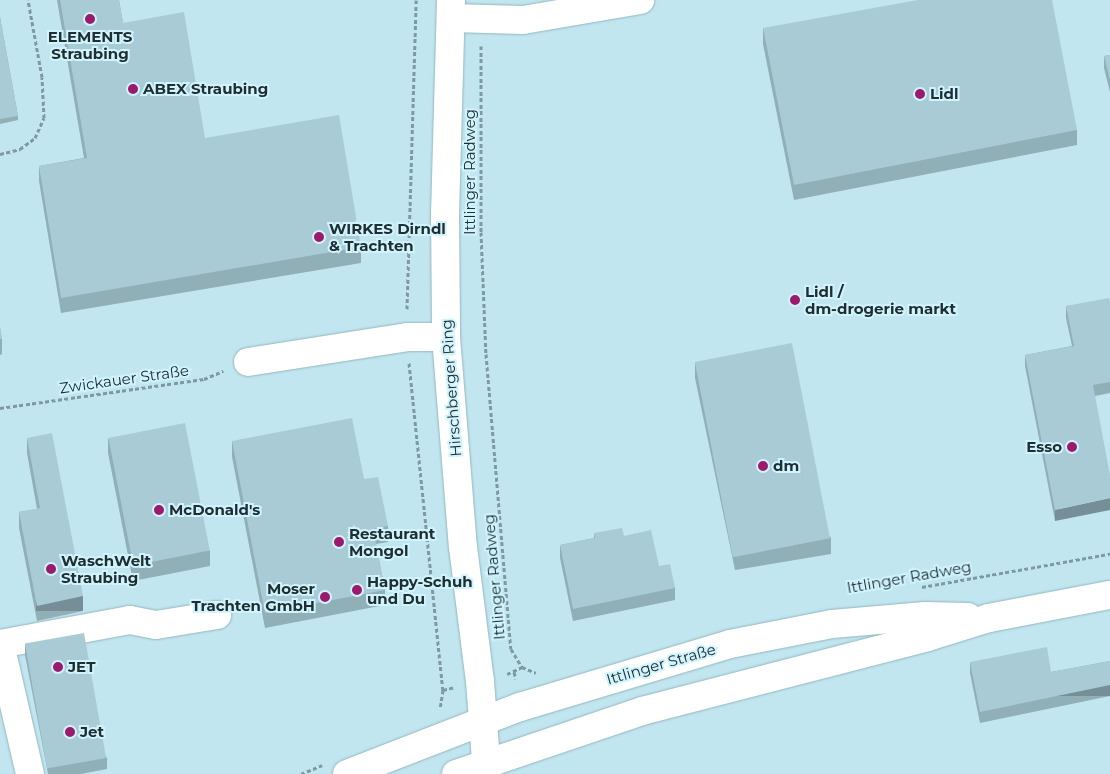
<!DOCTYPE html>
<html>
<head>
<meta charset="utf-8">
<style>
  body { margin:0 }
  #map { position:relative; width:1110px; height:774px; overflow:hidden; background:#c2e6f0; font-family:Montserrat,sans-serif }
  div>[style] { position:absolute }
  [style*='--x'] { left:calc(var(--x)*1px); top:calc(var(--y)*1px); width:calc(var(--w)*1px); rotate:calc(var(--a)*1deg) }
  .path>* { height:3px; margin-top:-1.5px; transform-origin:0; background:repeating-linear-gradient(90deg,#7f99a0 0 4px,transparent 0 6.5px) }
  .roads { filter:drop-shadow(0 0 1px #93b6bf) drop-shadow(0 0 1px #93b6bf) }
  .minor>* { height:28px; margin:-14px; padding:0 14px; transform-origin:14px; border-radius:14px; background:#fff }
  .wall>* { inset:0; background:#90afb7 }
  .shaded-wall>* { inset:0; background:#768e95; transform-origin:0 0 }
  .building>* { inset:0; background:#a8cbd5; transform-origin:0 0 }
  .dots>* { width:14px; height:14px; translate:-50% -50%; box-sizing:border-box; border:2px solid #cff4fe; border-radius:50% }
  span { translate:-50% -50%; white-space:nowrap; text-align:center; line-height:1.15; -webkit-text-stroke:4px #cff4fe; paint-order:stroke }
  .poi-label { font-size:15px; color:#202d31; font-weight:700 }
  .left { translate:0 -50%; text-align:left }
  .right { translate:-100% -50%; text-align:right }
  .street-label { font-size:15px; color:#202d31 }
</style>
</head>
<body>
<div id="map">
  <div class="path">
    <div style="--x:481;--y:46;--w:186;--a:90"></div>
    <div style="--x:481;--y:232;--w:122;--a:87.7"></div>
    <div style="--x:486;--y:354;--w:296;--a:85.2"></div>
    <div style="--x:511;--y:649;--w:21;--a:59"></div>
    <div style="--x:522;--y:667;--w:15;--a:23"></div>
    <div style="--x:0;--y:154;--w:21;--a:-14"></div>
    <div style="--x:20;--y:149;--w:19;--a:-36"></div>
    <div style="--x:35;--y:138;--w:22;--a:-66"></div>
    <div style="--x:44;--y:118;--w:41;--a:-92.8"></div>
    <div style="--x:42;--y:77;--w:78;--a:-100.3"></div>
    <div style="--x:407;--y:309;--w:309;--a:-88.3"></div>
    <div style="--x:409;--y:363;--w:329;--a:84.1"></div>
    <div style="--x:443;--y:690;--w:19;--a:99"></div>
    <div style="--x:0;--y:408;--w:206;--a:-8.1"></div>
    <div style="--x:204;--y:379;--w:21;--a:-23"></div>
    <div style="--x:922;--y:587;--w:191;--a:-10"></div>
    <div style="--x:514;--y:672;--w:7;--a:74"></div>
    <div style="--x:507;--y:674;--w:17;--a:-25"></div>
    <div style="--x:443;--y:690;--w:12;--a:-14"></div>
    <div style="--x:301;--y:774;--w:23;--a:-23"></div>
  </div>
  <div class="roads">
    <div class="minor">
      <div style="--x:451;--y:0;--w:212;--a:91.6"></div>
      <div style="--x:445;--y:212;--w:125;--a:89.5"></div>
      <div style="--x:446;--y:337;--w:211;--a:85.4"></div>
      <div style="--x:463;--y:547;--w:135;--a:82.8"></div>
      <div style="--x:480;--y:681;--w:93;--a:85.7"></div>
      <div style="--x:451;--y:18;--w:72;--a:1.6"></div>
      <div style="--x:523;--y:20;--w:119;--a:-9.7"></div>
      <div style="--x:248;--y:362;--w:161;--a:-8.9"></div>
      <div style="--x:407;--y:337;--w:39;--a:0"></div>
      <div style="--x:30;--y:774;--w:133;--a:-103"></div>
      <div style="--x:0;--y:644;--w:132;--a:-10.5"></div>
      <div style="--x:130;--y:620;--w:26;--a:11"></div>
      <div style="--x:156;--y:625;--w:62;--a:-9.3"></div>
      <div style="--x:347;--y:774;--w:186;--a:-21.2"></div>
      <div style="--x:520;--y:707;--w:219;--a:-16.7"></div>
      <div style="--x:730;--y:644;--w:104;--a:-11.1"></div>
      <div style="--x:832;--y:624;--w:93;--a:-4.9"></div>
      <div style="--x:925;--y:616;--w:43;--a:1.3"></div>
      <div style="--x:456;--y:774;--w:196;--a:-18.7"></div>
      <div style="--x:642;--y:711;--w:295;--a:-14.5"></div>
      <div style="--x:928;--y:637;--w:64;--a:-17.3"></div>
      <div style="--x:989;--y:618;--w:123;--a:-10.8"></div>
    </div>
  </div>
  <div class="wall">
    <div style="clip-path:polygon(57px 0,119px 0,123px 23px,205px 138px,361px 247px,361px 263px,61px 313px,39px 181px,39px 166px,84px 158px)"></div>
    <div style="clip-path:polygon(0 17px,18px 116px,18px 120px,0 124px)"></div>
    <div style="clip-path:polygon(763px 28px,1077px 130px,1077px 145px,794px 200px,763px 44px)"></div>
    <div style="clip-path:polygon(1110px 55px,1110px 92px,1104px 68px,1104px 56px)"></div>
    <div style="clip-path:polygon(1110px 302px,1110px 393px,1095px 396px,1055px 521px,1025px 366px,1025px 355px,1072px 346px,1066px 318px,1066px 306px)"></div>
    <div style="clip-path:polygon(0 327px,2px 339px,2px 354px,0 355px)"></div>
    <div style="clip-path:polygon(695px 362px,831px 538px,831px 554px,735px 570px,695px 378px)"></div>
    <div style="clip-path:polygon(27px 438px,83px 611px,37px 621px,19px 528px,19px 512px,37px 509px,27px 453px)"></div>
    <div style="clip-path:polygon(108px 438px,210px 551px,210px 566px,133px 581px,108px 453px)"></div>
    <div style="clip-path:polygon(232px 441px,364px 479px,388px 526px,388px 542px,376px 544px,385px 590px,385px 605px,265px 628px,232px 457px)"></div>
    <div style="clip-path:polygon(594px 533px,624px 536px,659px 566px,675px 588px,675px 600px,573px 621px,560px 558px,560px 545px,594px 538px)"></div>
    <div style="clip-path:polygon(25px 644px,107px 758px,107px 769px,81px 774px,48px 774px,25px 655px)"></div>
    <div style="clip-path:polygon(1110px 661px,1110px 696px,980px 723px,970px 673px,970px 662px,1051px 672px)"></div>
  </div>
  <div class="shaded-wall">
    <div style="clip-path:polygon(1110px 498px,1110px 510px,1055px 521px,1055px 510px)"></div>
    <div style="left:83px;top:596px;width:15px;height:47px;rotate:90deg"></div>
    <div style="left:1110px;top:685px;width:11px;height:133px;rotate:90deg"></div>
  </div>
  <div class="building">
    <div style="clip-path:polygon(60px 0,119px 0,123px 23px,184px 12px,205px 138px,339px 115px,361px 247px,61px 298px,39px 166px,87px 158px)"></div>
    <div style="clip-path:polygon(918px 0,1052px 0,1077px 130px,794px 185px,763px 28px)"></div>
    <div style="clip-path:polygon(0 17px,18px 116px,0 119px)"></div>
    <div style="clip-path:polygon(1110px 55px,1110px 80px,1104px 56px)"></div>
    <div style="clip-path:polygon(1109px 298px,1110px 302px,1110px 382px,1093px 385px,1110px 475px,1110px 498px,1055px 510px,1025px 355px,1074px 346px,1066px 306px)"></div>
    <div style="clip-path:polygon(0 327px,2px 339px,0 339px)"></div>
    <div style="left:792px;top:343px;width:199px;height:99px;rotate:79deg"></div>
    <div style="clip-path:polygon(352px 418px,364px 479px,378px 477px,388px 526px,373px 529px,385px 590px,265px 613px,232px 441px)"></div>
    <div style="left:185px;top:423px;width:130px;height:78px;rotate:79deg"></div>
    <div style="clip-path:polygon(52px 433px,83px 596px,37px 606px,19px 512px,40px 508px,27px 438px)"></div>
    <div style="clip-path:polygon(622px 528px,624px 536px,651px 530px,659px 566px,670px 564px,675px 588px,573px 609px,560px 545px,595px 538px,594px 533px)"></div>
    <div style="left:84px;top:633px;width:127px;height:60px;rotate:80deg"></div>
    <div style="clip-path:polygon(1047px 647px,1051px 672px,1110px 661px,1110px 685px,980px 712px,970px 662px)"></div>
  </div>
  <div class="dots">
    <div style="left:90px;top:19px;background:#9c1a6d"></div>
    <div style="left:133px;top:89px;background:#9c1a6d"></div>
    <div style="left:920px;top:94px;background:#9c1a6d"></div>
    <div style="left:319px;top:237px;background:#9c1a6d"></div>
    <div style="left:795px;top:300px;background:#9c1a6d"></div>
    <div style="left:1072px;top:447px;background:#9c1a6d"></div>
    <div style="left:763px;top:466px;background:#9c1a6d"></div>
    <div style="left:159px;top:510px;background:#9c1a6d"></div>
    <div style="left:339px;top:542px;background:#9c1a6d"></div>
    <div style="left:51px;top:569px;background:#9c1a6d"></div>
    <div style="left:357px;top:590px;background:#9c1a6d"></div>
    <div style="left:325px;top:597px;background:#9c1a6d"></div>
    <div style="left:58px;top:667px;background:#9c1a6d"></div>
    <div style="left:70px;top:732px;background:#9c1a6d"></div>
  </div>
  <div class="poi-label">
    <span style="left:90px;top:45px">ELEMENTS<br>Straubing</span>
    <span class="left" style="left:143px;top:89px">ABEX Straubing</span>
    <span class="left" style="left:930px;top:94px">Lidl</span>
    <span class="left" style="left:329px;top:237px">WIRKES Dirndl<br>&amp; Trachten</span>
    <span class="left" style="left:805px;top:300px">Lidl /<br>dm-drogerie markt</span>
    <span class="right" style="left:1062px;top:447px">Esso</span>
    <span class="left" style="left:773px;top:466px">dm</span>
    <span class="left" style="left:169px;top:510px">McDonald's</span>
    <span class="left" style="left:349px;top:542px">Restaurant<br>Mongol</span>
    <span class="left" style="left:61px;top:569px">WaschWelt<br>Straubing</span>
    <span class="left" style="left:367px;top:590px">Happy-Schuh<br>und Du</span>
    <span class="right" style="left:315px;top:597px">Moser<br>Trachten GmbH</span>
    <span class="left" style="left:68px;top:667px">JET</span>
    <span class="left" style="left:80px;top:732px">Jet</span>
  </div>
  <div class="street-label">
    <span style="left:470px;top:172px;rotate:-90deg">Ittlinger Radweg</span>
    <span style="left:124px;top:379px;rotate:-8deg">Zwickauer Straße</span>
    <span style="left:451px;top:388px;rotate:-94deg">Hirschberger Ring</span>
    <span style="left:494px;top:577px;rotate:-95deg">Ittlinger Radweg</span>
    <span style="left:909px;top:577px;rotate:-10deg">Ittlinger Radweg</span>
    <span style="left:661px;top:664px;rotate:-16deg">Ittlinger Straße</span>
  </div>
</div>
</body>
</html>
